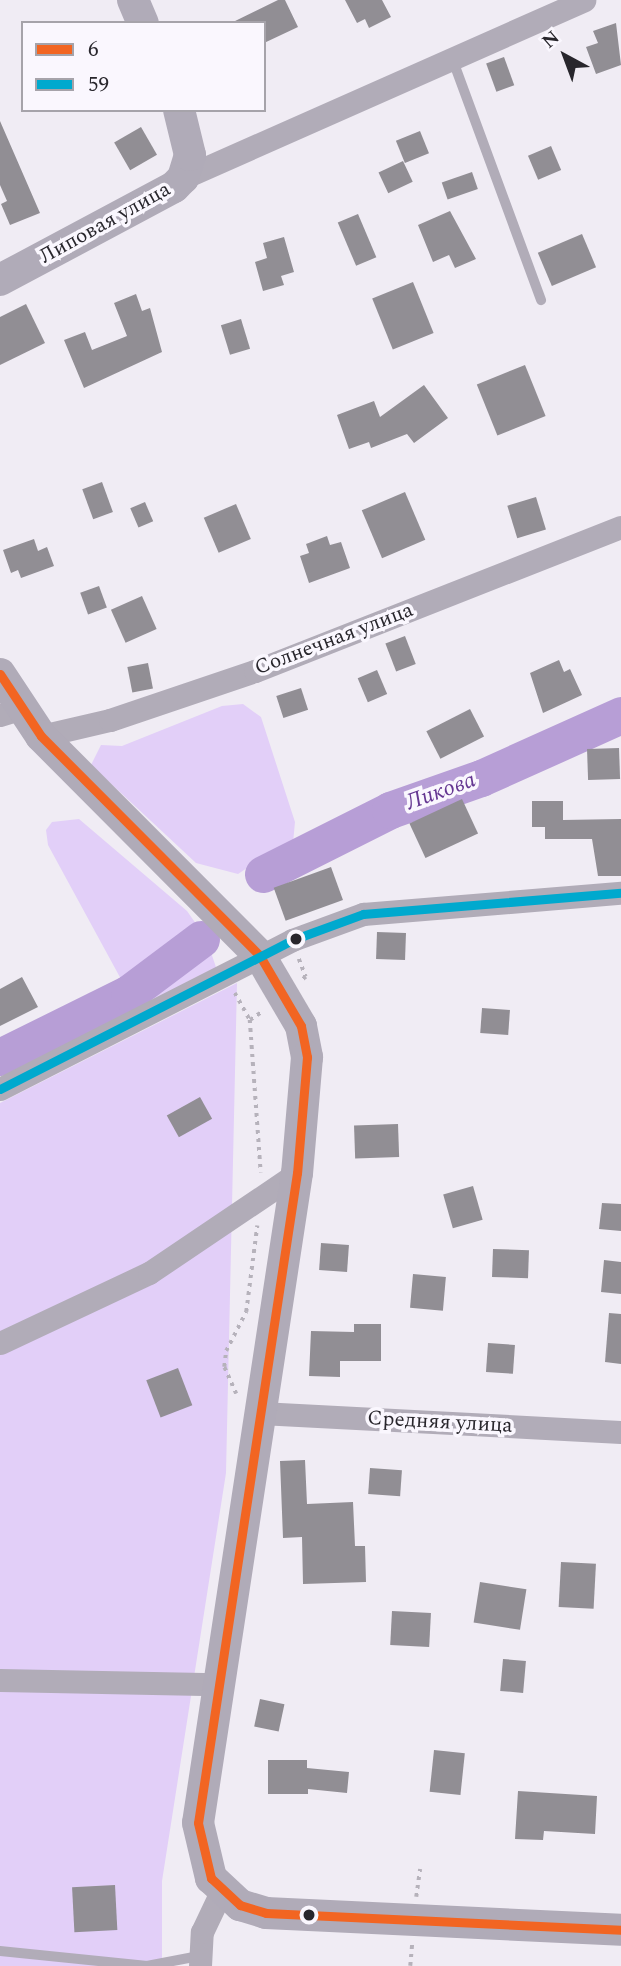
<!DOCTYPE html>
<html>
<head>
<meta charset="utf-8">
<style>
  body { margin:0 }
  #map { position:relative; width:621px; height:1966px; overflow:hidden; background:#f0ecf4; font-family:Spectral,serif }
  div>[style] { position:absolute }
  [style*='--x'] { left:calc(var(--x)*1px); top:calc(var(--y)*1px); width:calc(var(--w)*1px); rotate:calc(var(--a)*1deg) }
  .green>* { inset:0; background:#e2cff8 }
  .river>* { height:37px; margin:-18.5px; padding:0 18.5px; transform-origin:18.5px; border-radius:18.5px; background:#b79ed6 }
  .building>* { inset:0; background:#918e94; transform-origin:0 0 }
  .path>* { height:3.5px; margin-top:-1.75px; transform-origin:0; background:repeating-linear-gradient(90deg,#b6b2bb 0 3.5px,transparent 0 8.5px) }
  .lane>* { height:10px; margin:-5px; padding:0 5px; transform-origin:5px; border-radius:5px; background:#b1acb8 }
  .street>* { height:23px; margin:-11.5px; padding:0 11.5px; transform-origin:11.5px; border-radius:11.5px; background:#b1acb8 }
  .secondary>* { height:32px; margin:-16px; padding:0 16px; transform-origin:16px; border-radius:16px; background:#b0abb8 }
  .bus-1>* { height:9px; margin:-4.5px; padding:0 4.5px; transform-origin:4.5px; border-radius:4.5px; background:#f26522 }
  .bus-2>* { height:9px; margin:-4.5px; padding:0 4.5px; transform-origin:4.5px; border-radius:4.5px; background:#00a9ce }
  .dots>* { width:19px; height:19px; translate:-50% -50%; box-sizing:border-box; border:4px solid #faf7fe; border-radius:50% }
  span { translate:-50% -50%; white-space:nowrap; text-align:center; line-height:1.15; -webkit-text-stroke:7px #faf7fe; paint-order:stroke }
  .street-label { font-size:21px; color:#28262c }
  .water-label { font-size:23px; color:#653792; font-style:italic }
  .legend { position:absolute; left:21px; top:21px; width:245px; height:91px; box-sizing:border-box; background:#faf7fe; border:2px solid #a6a3aa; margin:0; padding:9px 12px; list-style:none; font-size:21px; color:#28262c }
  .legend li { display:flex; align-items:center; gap:14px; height:35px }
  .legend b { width:35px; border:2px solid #a6a3aa }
  .north { position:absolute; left:530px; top:21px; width:70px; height:70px; -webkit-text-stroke:5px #faf7fe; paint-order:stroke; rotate:319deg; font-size:19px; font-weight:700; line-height:28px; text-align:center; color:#28262c }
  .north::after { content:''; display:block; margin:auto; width:24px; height:32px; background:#28262c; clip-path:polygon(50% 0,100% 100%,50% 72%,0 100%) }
</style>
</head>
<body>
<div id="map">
  <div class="green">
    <div style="clip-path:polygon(243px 704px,261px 717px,295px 822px,293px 843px,278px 859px,256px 862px,238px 874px,196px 863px,91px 765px,101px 745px,122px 746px,222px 706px)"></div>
    <div style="clip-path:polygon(79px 819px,187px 911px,206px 938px,218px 973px,70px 1039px,43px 1044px,29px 1035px,35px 1029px,122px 981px,48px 845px,46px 830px,52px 822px)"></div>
    <div style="clip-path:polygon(237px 983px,226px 1473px,162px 1881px,162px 1966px,0 1966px,0 1103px)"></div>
  </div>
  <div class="river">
    <div style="--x:263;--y:874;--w:142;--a:-26.7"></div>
    <div style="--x:390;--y:810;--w:96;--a:-19.4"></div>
    <div style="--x:481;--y:778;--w:154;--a:-24.2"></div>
    <div style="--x:0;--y:1057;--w:144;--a:-26.4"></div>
    <div style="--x:129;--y:993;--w:90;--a:-36.9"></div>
  </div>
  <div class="building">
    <div style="clip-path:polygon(278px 0,285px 0,298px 27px,264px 43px,264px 23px,231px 23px)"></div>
    <div style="clip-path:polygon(345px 0,382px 0,391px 17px,369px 28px,365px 19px,357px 23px)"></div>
    <div style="clip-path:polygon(616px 23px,621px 65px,596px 74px,586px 47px,598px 43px,593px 31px)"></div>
    <div style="left:504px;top:57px;width:30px;height:19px;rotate:70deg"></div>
    <div style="clip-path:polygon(0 121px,40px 213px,10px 225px,1px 204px,7px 201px,0 185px)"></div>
    <div style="left:141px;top:127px;width:32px;height:31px;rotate:60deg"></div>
    <div style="left:420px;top:131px;width:24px;height:26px;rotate:68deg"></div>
    <div style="left:551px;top:146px;width:26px;height:25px;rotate:67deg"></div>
    <div style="left:403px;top:161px;width:23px;height:27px;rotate:65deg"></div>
    <div style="left:472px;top:172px;width:18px;height:32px;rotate:71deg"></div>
    <div style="clip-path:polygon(450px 211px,476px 259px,455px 268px,449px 255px,433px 262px,418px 225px)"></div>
    <div style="left:358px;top:214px;width:47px;height:22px;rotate:67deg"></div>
    <div style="left:582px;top:234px;width:36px;height:48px;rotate:67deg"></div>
    <div style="clip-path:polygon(284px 237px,294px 272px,281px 276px,284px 285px,263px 291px,255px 262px,267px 258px,263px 243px)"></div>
    <div style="left:413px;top:282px;width:55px;height:44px;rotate:68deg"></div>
    <div style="clip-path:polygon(136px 294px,142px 311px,150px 308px,162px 352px,84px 388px,64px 340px,85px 332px,92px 350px,127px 336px,114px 303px)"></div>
    <div style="clip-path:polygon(26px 304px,45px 343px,0 365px,0 317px)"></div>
    <div style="left:241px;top:319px;width:31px;height:21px;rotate:73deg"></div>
    <div style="left:525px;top:365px;width:55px;height:52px;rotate:68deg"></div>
    <div style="clip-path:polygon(424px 385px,448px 418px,414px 443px,407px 434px,371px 448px,369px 442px,349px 449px,337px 415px,374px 401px,380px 417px)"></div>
    <div style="left:102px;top:482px;width:32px;height:21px;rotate:70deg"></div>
    <div style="left:405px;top:492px;width:52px;height:47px;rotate:67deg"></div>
    <div style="left:536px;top:497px;width:34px;height:30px;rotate:73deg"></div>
    <div style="left:145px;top:502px;width:21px;height:16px;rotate:67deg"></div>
    <div style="left:236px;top:504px;width:38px;height:35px;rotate:67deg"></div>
    <div style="clip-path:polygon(327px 536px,330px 545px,341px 542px,350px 568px,309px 583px,300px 556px,309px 553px,306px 544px)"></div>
    <div style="clip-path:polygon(34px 539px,38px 551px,47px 547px,54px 566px,21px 578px,18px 570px,11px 573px,3px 550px)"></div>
    <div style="left:99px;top:586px;width:23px;height:20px;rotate:70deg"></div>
    <div style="left:142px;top:596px;width:36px;height:34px;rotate:66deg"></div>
    <div style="left:405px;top:636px;width:30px;height:21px;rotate:69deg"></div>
    <div style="clip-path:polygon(559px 660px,564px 672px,570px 669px,582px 695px,543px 713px,530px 673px)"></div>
    <div style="left:148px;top:663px;width:26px;height:21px;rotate:79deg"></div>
    <div style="left:377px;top:670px;width:26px;height:21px;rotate:67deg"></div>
    <div style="left:301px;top:688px;width:23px;height:26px;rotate:72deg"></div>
    <div style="left:470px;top:709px;width:31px;height:49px;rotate:63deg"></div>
    <div style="left:619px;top:748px;width:31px;height:32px;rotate:88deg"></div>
    <div style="left:462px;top:799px;width:38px;height:58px;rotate:65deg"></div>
    <div style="clip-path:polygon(532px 801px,563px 801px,563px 820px,621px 819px,621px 876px,598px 876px,592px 839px,545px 839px,545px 827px,532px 827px)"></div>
    <div style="left:331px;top:867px;width:35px;height:61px;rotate:70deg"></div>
    <div style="left:377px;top:932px;width:29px;height:27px;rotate:2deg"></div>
    <div style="clip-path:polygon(22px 977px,38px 1007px,0 1026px,0 989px)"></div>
    <div style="left:482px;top:1008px;width:28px;height:25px;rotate:4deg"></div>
    <div style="left:200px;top:1097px;width:25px;height:38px;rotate:61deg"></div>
    <div style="left:398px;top:1124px;width:33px;height:44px;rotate:88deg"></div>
    <div style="left:473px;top:1186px;width:35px;height:31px;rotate:74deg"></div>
    <div style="clip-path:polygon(602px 1203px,621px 1204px,621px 1231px,599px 1229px)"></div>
    <div style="left:321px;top:1243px;width:28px;height:27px;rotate:4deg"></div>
    <div style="left:493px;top:1249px;width:36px;height:28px;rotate:2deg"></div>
    <div style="clip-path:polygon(604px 1260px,621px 1262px,621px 1294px,601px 1292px)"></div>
    <div style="left:413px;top:1274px;width:33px;height:34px;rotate:5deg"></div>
    <div style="clip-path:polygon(609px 1313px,621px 1314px,621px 1364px,605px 1362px)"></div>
    <div style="clip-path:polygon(354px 1324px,381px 1324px,381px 1361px,340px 1361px,340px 1377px,309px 1376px,311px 1331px,354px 1332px)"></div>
    <div style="left:488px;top:1343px;width:27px;height:29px;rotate:4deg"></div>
    <div style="left:178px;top:1368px;width:40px;height:34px;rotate:69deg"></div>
    <div style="clip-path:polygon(305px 1460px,307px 1504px,353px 1502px,355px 1546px,365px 1546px,366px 1582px,303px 1584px,302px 1537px,283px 1538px,280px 1461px)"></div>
    <div style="left:370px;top:1468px;width:32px;height:26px;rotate:4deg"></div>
    <div style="left:561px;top:1562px;width:35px;height:45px;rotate:3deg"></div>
    <div style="left:480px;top:1582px;width:47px;height:41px;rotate:9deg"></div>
    <div style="left:392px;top:1611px;width:39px;height:34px;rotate:3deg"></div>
    <div style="left:503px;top:1659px;width:23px;height:32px;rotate:5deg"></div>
    <div style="left:260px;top:1699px;width:25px;height:28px;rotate:12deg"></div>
    <div style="left:434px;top:1750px;width:31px;height:42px;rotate:6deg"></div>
    <div style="clip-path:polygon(268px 1760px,307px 1760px,307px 1768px,349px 1772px,347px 1793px,308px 1789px,308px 1794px,268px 1794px)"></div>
    <div style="clip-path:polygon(518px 1791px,597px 1796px,595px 1834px,544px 1831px,543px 1840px,515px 1839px)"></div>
    <div style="left:115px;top:1885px;width:45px;height:43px;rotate:87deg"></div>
  </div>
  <div class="path">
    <div style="--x:299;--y:959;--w:19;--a:69"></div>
    <div style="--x:306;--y:977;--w:5;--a:143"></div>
    <div style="--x:235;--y:993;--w:31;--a:61"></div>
    <div style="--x:250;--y:1020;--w:153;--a:85.9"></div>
    <div style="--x:250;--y:1020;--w:16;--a:-35"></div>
    <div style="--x:236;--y:1394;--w:30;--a:-114"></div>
    <div style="--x:224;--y:1367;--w:16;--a:-83"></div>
    <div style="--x:226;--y:1351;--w:44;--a:-62.9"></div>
    <div style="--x:246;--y:1312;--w:87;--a:-82.7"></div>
    <div style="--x:416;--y:1897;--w:28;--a:-82"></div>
    <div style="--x:410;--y:1966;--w:22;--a:-85"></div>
  </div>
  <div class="lane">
    <div style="--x:452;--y:58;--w:258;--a:69.8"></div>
    <div style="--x:0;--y:1951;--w:148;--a:5.8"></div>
    <div style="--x:147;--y:1966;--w:53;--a:-10.9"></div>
  </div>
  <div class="street">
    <div style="--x:183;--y:178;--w:439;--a:-23.9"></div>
    <div style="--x:0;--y:715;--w:21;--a:-17"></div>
    <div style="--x:41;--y:736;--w:71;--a:-13.1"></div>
    <div style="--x:110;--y:720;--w:153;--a:-18.7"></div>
    <div style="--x:255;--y:671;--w:393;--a:-21.5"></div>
    <div style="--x:0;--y:1089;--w:328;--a:-27"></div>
    <div style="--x:292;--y:940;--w:76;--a:-20.1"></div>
    <div style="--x:363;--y:914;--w:259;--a:-4.7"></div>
    <div style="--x:0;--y:1343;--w:165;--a:-25.2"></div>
    <div style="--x:149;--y:1273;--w:179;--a:-34"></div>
    <div style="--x:260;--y:1413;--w:361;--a:3"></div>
    <div style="--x:0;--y:1680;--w:216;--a:1.1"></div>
    <div style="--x:200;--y:1966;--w:34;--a:-87"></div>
    <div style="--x:202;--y:1932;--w:44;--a:-64.6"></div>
  </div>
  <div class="secondary">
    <div style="--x:133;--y:0;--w:25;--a:67"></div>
    <div style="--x:0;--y:280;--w:197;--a:-28.1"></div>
    <div style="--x:174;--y:187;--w:13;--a:-45"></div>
    <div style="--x:183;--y:178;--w:24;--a:-73"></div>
    <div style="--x:190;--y:155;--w:46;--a:-103.7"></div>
    <div style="--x:0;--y:674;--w:74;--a:56.5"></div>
    <div style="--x:41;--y:736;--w:310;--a:45.1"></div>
    <div style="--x:260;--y:956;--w:81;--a:59.6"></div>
    <div style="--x:301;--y:1026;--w:32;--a:79"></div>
    <div style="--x:307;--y:1057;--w:116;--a:94.9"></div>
    <div style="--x:297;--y:1173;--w:657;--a:98.66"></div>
    <div style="--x:198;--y:1823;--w:57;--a:76.7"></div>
    <div style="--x:211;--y:1878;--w:40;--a:43"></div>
    <div style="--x:240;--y:1905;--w:27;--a:17"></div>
    <div style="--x:266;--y:1913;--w:355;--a:2.7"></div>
  </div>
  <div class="bus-1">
    <div style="--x:0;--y:674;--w:74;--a:56.5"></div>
    <div style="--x:41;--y:736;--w:310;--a:45.1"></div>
    <div style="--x:260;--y:956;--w:81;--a:59.6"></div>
    <div style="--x:301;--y:1026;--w:32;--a:79"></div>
    <div style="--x:307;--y:1057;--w:116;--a:94.9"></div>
    <div style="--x:297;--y:1173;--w:657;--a:98.66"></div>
    <div style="--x:198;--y:1823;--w:57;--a:76.7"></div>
    <div style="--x:211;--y:1878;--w:40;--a:43"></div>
    <div style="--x:240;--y:1905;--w:27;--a:17"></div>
    <div style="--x:266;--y:1913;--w:355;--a:2.7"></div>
  </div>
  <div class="bus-2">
    <div style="--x:0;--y:1089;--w:328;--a:-27"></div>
    <div style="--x:292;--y:940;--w:76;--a:-20.1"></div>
    <div style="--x:363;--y:914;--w:259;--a:-4.7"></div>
  </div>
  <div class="dots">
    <div style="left:296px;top:939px;background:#28262c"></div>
    <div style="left:309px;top:1915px;background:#28262c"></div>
  </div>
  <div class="street-label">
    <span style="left:105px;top:223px;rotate:-29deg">Липовая улица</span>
    <span style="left:334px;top:639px;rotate:-21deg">Солнечная улица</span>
    <span style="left:440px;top:1422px;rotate:3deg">Средняя улица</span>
  </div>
  <div class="water-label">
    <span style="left:441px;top:792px;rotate:-20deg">Ликова</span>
  </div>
  <ul class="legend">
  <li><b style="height:9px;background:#f26522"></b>6</li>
  <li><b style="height:9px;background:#00a9ce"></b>59</li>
  </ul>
  <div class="north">N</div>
</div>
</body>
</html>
